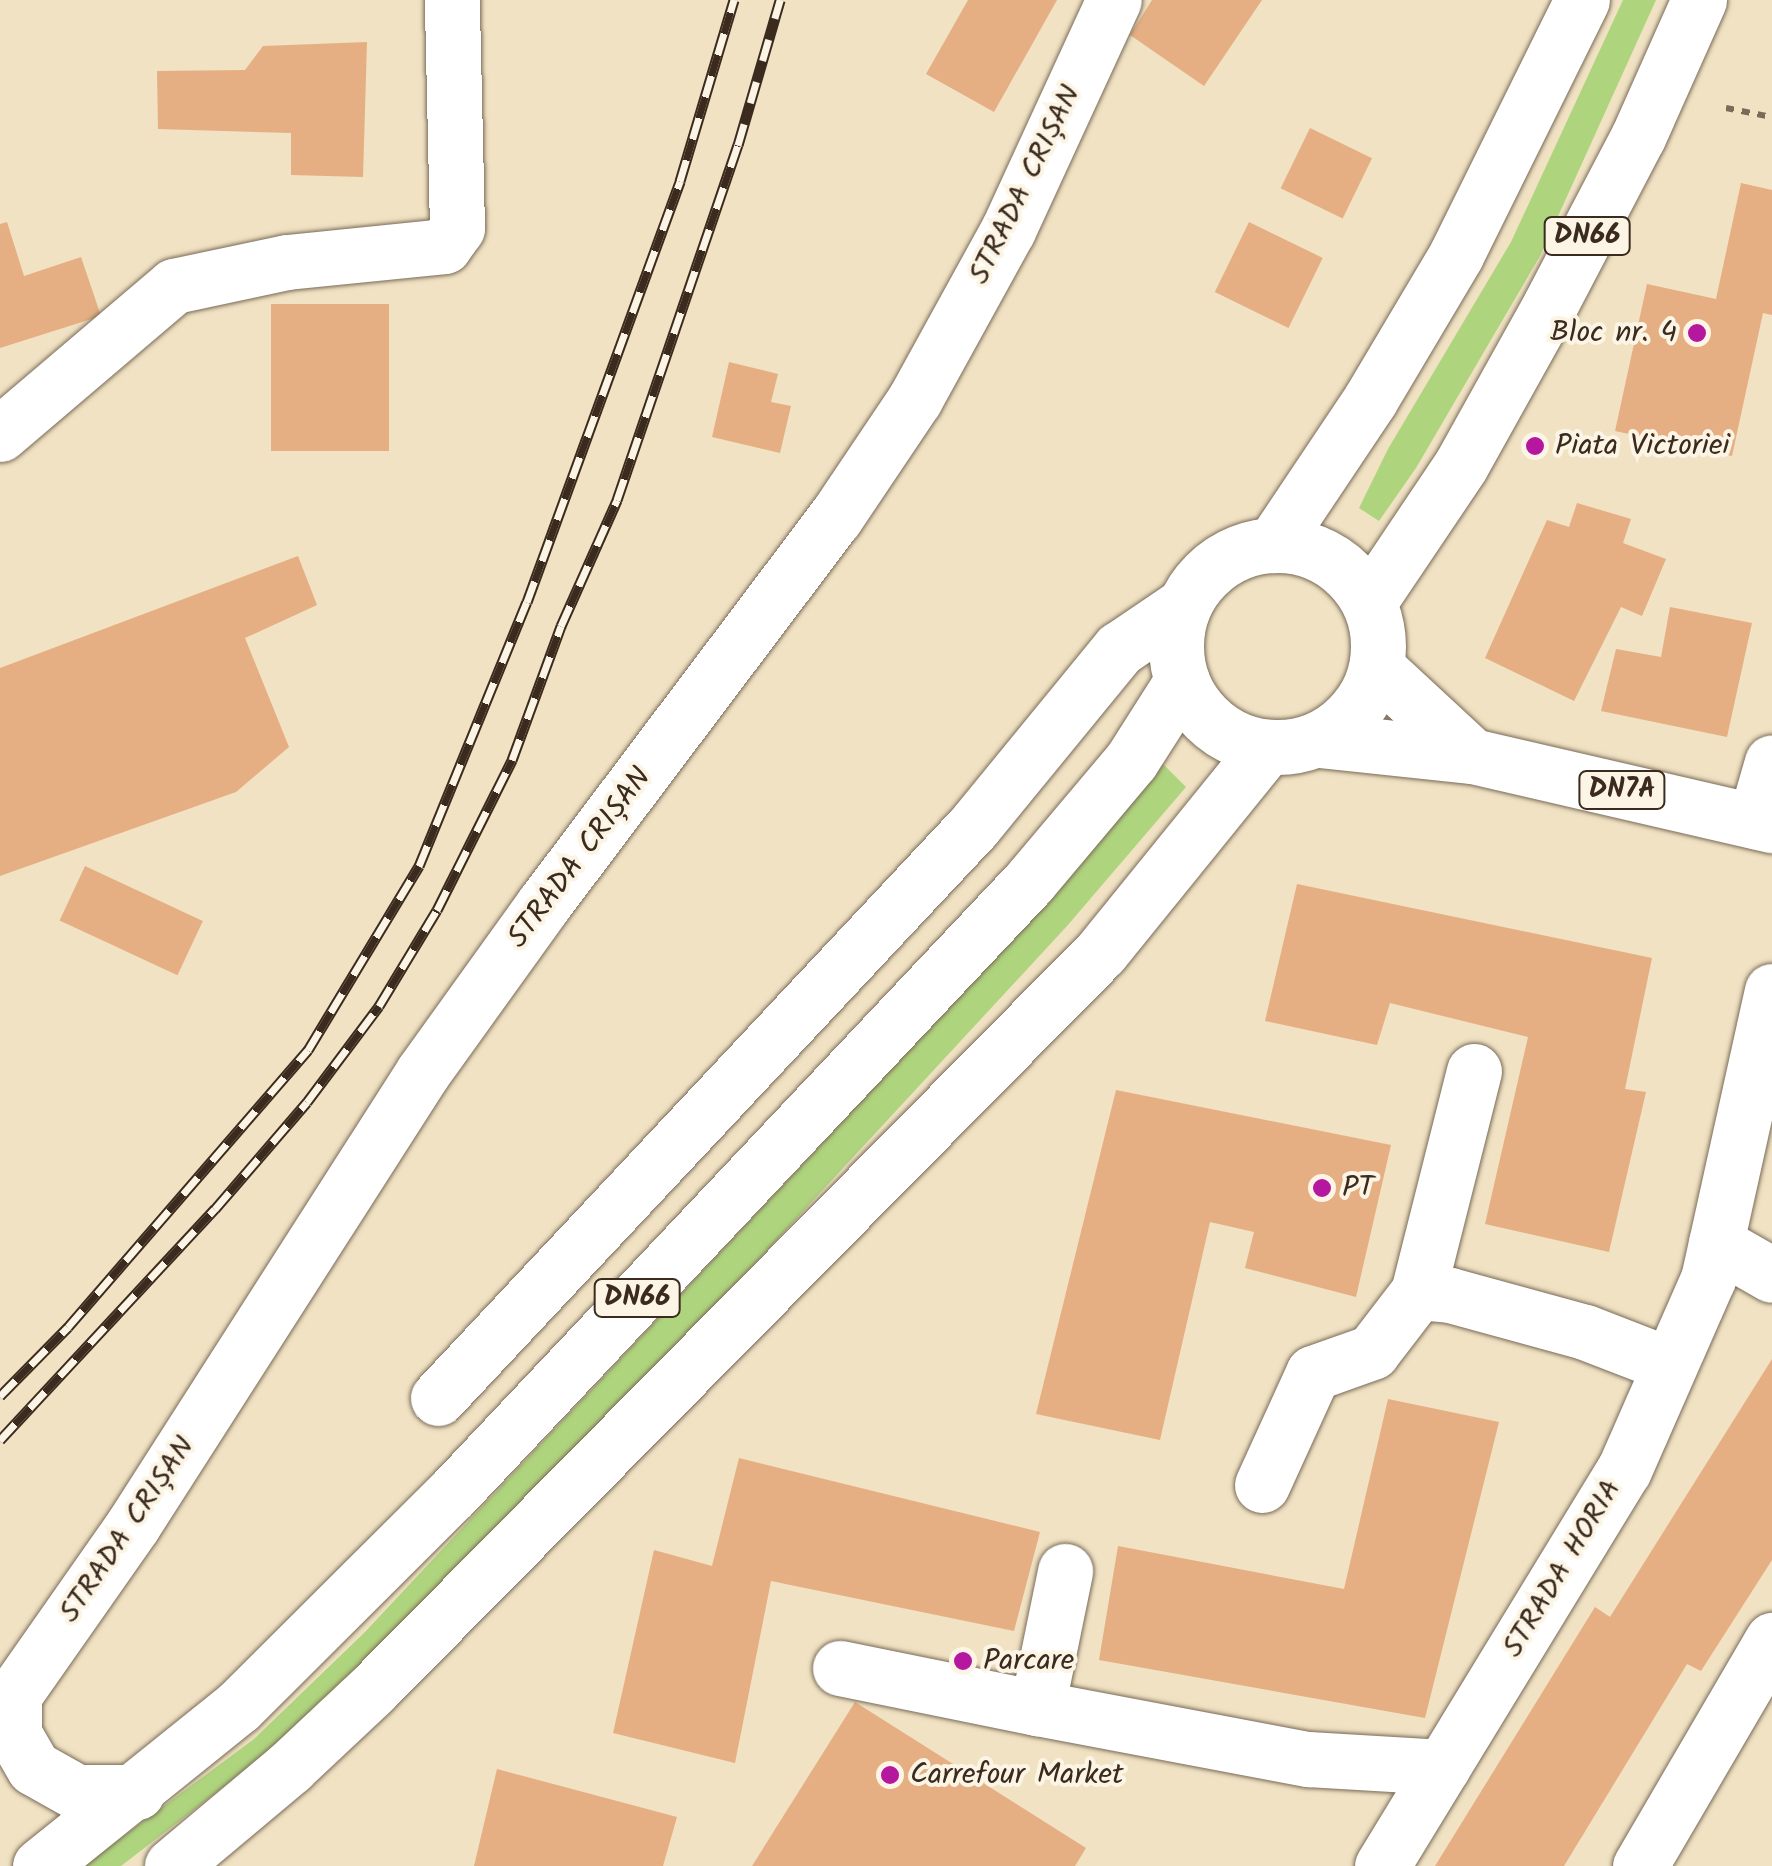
<!DOCTYPE html>
<html>
<head>
<meta charset="utf-8">
<style>
  body { margin:0 }
  #map { position:relative; width:1772px; height:1866px; overflow:hidden; background:#f0e2c3; font-family:Kalam,sans-serif }
  div>[style] { position:absolute }
  [style*='--x'] { left:calc(var(--x)*1px); top:calc(var(--y)*1px); width:calc(var(--w)*1px); rotate:calc(var(--a)*1deg) }
  .green>* { inset:0; background:#afd47e }
  .building>* { inset:0; background:#e5af83; transform-origin:0 0 }
  .path>* { height:6px; margin-top:-3px; transform-origin:0; background:repeating-linear-gradient(90deg,#7a6a58 0 8px,transparent 0 16px) }
  .roads { filter:drop-shadow(0 0 2px #7a6a58) drop-shadow(0 0 2px #7a6a58) }
  .minor>* { height:55px; margin:-27.5px; padding:0 27.5px; transform-origin:27.5px; border-radius:27.5px; background:#fff }
  .major>* { height:55px; margin:-27.5px; padding:0 27.5px; transform-origin:27.5px; border-radius:27.5px; background:#fff }
  .major>.ring { margin:-27.5px; padding:0; box-sizing:content-box; background:none; border:55px solid #fff; border-radius:50% }
  .rail>* { height:11px; margin-top:-5.5px; transform-origin:0; background:repeating-linear-gradient(90deg,#fcf5e5 0 22px,#3b2a1e 0 44px); box-sizing:border-box; border-block:2px solid #3b2a1e }
  .dots>* { width:28px; height:28px; translate:-50% -50%; box-sizing:border-box; border:5px solid #fcf5e5; border-radius:50% }
  span { translate:-50% -50%; white-space:nowrap; text-align:center; line-height:1.15; -webkit-text-stroke:8px #fcf5e5; paint-order:stroke }
  .shield-label span { padding:2px 8px; background:#fcf5e5; border:2px solid; border-radius:8px; -webkit-text-stroke-width:0 }
  .shield-label { font-size:28px; color:#3b2a1e; font-weight:700 }
  .street-label { font-size:30px; color:#3b2a1e }
  .poi-label { font-size:30px; color:#3b2a1e }
  .right { translate:-100% -50%; text-align:right }
  .left { translate:0 -50%; text-align:left }
</style>
</head>
<body>
<div id="map">
  <div class="green">
    <div style="clip-path:polygon(1623px 0,1656px 0,1540px 256px,1416px 468px,1379px 521px,1359px 508px,1388px 449px,1511px 242px)"></div>
    <div style="clip-path:polygon(1157px 758px,1186px 787px,1067px 926px,760px 1258px,386px 1644px,269px 1752px,121px 1866px,83px 1866px,254px 1739px,365px 1632px,1027px 924px)"></div>
  </div>
  <div class="building">
    <div style="clip-path:polygon(968px 0,1057px 0,994px 112px,926px 74px)"></div>
    <div style="clip-path:polygon(1152px 0,1262px 0,1204px 86px,1130px 35px)"></div>
    <div style="clip-path:polygon(367px 42px,363px 177px,291px 175px,291px 133px,158px 129px,157px 71px,245px 70px,263px 46px)"></div>
    <div style="left:1310px;top:128px;width:69px;height:67px;rotate:26deg"></div>
    <div style="clip-path:polygon(1741px 183px,1772px 190px,1772px 315px,1763px 313px,1732px 456px,1615px 431px,1647px 284px,1716px 299px)"></div>
    <div style="clip-path:polygon(7px 222px,24px 276px,81px 257px,101px 316px,0 348px,0 224px)"></div>
    <div style="left:1249px;top:222px;width:82px;height:78px;rotate:26deg"></div>
    <div style="left:389px;top:304px;width:147px;height:118px;rotate:90deg"></div>
    <div style="clip-path:polygon(729px 362px,778px 374px,771px 402px,791px 406px,780px 453px,712px 437px)"></div>
    <div style="clip-path:polygon(1577px 503px,1631px 519px,1623px 543px,1666px 559px,1642px 616px,1621px 607px,1574px 701px,1485px 658px,1547px 520px,1569px 527px)"></div>
    <div style="clip-path:polygon(298px 556px,317px 605px,245px 638px,289px 747px,236px 792px,0 876px,0 668px)"></div>
    <div style="clip-path:polygon(1670px 607px,1752px 623px,1727px 737px,1601px 711px,1616px 649px,1661px 657px)"></div>
    <div style="left:85px;top:866px;width:130px;height:60px;rotate:25deg"></div>
    <div style="clip-path:polygon(1297px 884px,1652px 958px,1625px 1089px,1646px 1092px,1609px 1252px,1485px 1224px,1528px 1037px,1390px 1003px,1377px 1045px,1265px 1021px)"></div>
    <div style="clip-path:polygon(1116px 1090px,1391px 1145px,1356px 1297px,1245px 1268px,1254px 1232px,1210px 1222px,1160px 1440px,1036px 1414px)"></div>
    <div style="clip-path:polygon(1772px 1359px,1772px 1560px,1701px 1671px,1687px 1664px,1564px 1866px,1435px 1866px,1595px 1607px,1610px 1617px)"></div>
    <div style="clip-path:polygon(1388px 1399px,1499px 1422px,1425px 1718px,1099px 1660px,1118px 1546px,1344px 1589px)"></div>
    <div style="clip-path:polygon(739px 1458px,1040px 1532px,1014px 1631px,771px 1581px,735px 1763px,613px 1733px,654px 1550px,712px 1566px)"></div>
    <div style="clip-path:polygon(855px 1702px,1086px 1848px,1075px 1866px,752px 1866px)"></div>
    <div style="clip-path:polygon(497px 1769px,677px 1817px,663px 1866px,474px 1866px)"></div>
  </div>
  <div class="path">
    <div style="--x:1726;--y:108;--w:47;--a:11.1"></div>
  </div>
  <div class="roads">
    <div class="minor">
      <div style="--x:0;--y:434;--w:228;--a:-40.4"></div>
      <div style="--x:174;--y:286;--w:116;--a:-12"></div>
      <div style="--x:287;--y:262;--w:158;--a:-5.8"></div>
      <div style="--x:444;--y:246;--w:22;--a:-54"></div>
      <div style="--x:457;--y:228;--w:228;--a:-91.3"></div>
      <div style="--x:1755;--y:821;--w:61;--a:-73.9"></div>
      <div style="--x:1474;--y:1071;--w:228;--a:104.2"></div>
      <div style="--x:1418;--y:1292;--w:32;--a:5"></div>
      <div style="--x:1450;--y:1295;--w:140;--a:15.3"></div>
      <div style="--x:1585;--y:1332;--w:91;--a:21.2"></div>
      <div style="--x:1716;--y:1243;--w:64;--a:29.7"></div>
      <div style="--x:438;--y:1398;--w:784;--a:-46.86"></div>
      <div style="--x:974;--y:826;--w:229;--a:-50.7"></div>
      <div style="--x:1119;--y:649;--w:78;--a:-34.1"></div>
      <div style="--x:1262;--y:1485;--w:123;--a:-65.5"></div>
      <div style="--x:1313;--y:1373;--w:63;--a:-19.6"></div>
      <div style="--x:1372;--y:1352;--w:76;--a:-52.5"></div>
      <div style="--x:840;--y:1668;--w:201;--a:11.5"></div>
      <div style="--x:1037;--y:1708;--w:140;--a:-78.4"></div>
      <div style="--x:14;--y:1699;--w:35;--a:90"></div>
      <div style="--x:14;--y:1734;--w:39;--a:60"></div>
      <div style="--x:34;--y:1768;--w:49;--a:29.2"></div>
      <div style="--x:77;--y:1792;--w:60;--a:0"></div>
      <div style="--x:1037;--y:1708;--w:276;--a:10.7"></div>
      <div style="--x:1308;--y:1759;--w:135;--a:3.4"></div>
      <div style="--x:0;--y:1715;--w:232;--a:-55"></div>
      <div style="--x:133;--y:1525;--w:538;--a:-57.37"></div>
      <div style="--x:423;--y:1072;--w:206;--a:-54.3"></div>
      <div style="--x:543;--y:905;--w:485;--a:-53"></div>
      <div style="--x:835;--y:518;--w:143;--a:-56.1"></div>
      <div style="--x:915;--y:399;--w:193;--a:-61.2"></div>
      <div style="--x:1008;--y:230;--w:253;--a:-65.3"></div>
      <div style="--x:1382;--y:1866;--w:464;--a:-58.6"></div>
      <div style="--x:1624;--y:1470;--w:209;--a:-66.3"></div>
      <div style="--x:1708;--y:1279;--w:295;--a:-77.5"></div>
      <div style="--x:1640;--y:1866;--w:262;--a:-59.7"></div>
    </div>
    <div class="major">
      <div class="ring" style="left:1176px;top:545px;width:147px;height:147px"></div>
      <div style="--x:1273;--y:545;--w:174;--a:-56.2"></div>
      <div style="--x:1370;--y:400;--w:169;--a:-59.3"></div>
      <div style="--x:1456;--y:255;--w:284;--a:-63.7"></div>
      <div style="--x:1369;--y:602;--w:165;--a:-56.1"></div>
      <div style="--x:1461;--y:465;--w:183;--a:-60.9"></div>
      <div style="--x:1550;--y:305;--w:190;--a:-62.4"></div>
      <div style="--x:1638;--y:137;--w:150;--a:-66"></div>
      <div style="--x:1377;--y:668;--w:129;--a:42.8"></div>
      <div style="--x:1319;--y:740;--w:154;--a:6"></div>
      <div style="--x:1472;--y:756;--w:308;--a:13"></div>
      <div style="--x:40;--y:1866;--w:254;--a:-38.8"></div>
      <div style="--x:238;--y:1707;--w:303;--a:-44.9"></div>
      <div style="--x:453;--y:1493;--w:840;--a:-46.69"></div>
      <div style="--x:1029;--y:882;--w:158;--a:-49.9"></div>
      <div style="--x:1131;--y:761;--w:95;--a:-57.5"></div>
      <div style="--x:172;--y:1866;--w:154;--a:-40"></div>
      <div style="--x:290;--y:1767;--w:112;--a:-43.2"></div>
      <div style="--x:372;--y:1690;--w:1037;--a:-45.35"></div>
      <div style="--x:1101;--y:952;--w:264;--a:-51"></div>
    </div>
  </div>
  <div class="rail">
    <div style="--x:0;--y:1396;--w:97;--a:-45.4"></div>
    <div style="--x:68;--y:1327;--w:367;--a:-49.1"></div>
    <div style="--x:308;--y:1050;--w:215;--a:-58.9"></div>
    <div style="--x:419;--y:866;--w:285;--a:-67.8"></div>
    <div style="--x:527;--y:602;--w:448;--a:-70"></div>
    <div style="--x:680;--y:181;--w:189;--a:-73.4"></div>
    <div style="--x:0;--y:1440;--w:316;--a:-47.1"></div>
    <div style="--x:215;--y:1209;--w:141;--a:-49.3"></div>
    <div style="--x:307;--y:1102;--w:120;--a:-53.1"></div>
    <div style="--x:379;--y:1006;--w:112;--a:-58.9"></div>
    <div style="--x:437;--y:910;--w:168;--a:-63.4"></div>
    <div style="--x:512;--y:760;--w:143;--a:-69.9"></div>
    <div style="--x:561;--y:626;--w:138;--a:-66"></div>
    <div style="--x:617;--y:500;--w:375;--a:-71.2"></div>
    <div style="--x:738;--y:145;--w:151;--a:-73.8"></div>
  </div>
  <div class="dots">
    <div style="left:1697px;top:333px;background:#b5179e"></div>
    <div style="left:1535px;top:446px;background:#b5179e"></div>
    <div style="left:1322px;top:1188px;background:#b5179e"></div>
    <div style="left:963px;top:1661px;background:#b5179e"></div>
    <div style="left:890px;top:1775px;background:#b5179e"></div>
  </div>
  <div class="shield-label">
    <span style="left:1587px;top:236px">DN66</span>
    <span style="left:1622px;top:790px">DN7A</span>
    <span style="left:637px;top:1298px">DN66</span>
  </div>
  <div class="street-label">
    <span style="left:1026px;top:185px;rotate:-64deg">STRADA CRIȘAN</span>
    <span style="left:580px;top:858px;rotate:-53deg">STRADA CRIȘAN</span>
    <span style="left:128px;top:1530px;rotate:-56deg">STRADA CRIȘAN</span>
    <span style="left:1563px;top:1569px;rotate:-59deg">STRADA HORIA</span>
  </div>
  <div class="poi-label">
    <span class="right" style="left:1677px;top:333px">Bloc nr. 4</span>
    <span class="left" style="left:1555px;top:446px">Piata Victoriei</span>
    <span class="left" style="left:1342px;top:1188px">PT</span>
    <span class="left" style="left:983px;top:1661px">Parcare</span>
    <span class="left" style="left:910px;top:1775px">Carrefour Market</span>
  </div>
</div>
</body>
</html>
